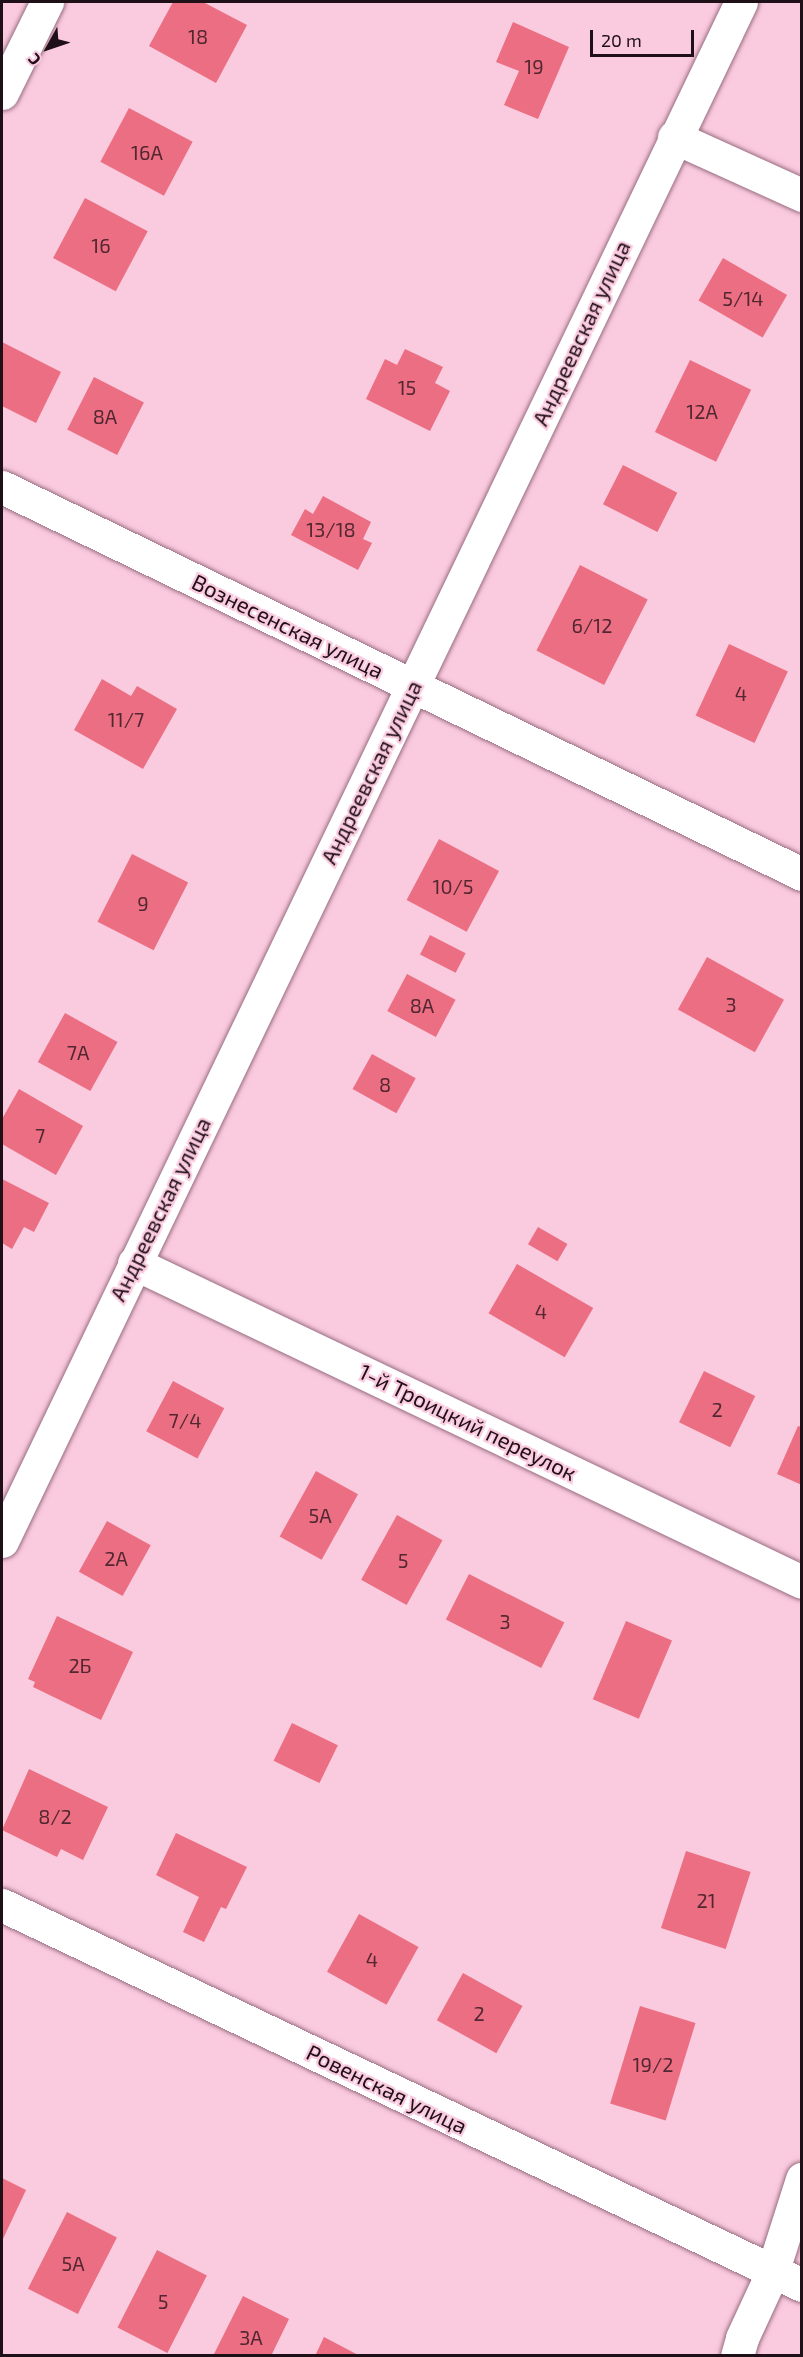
<!DOCTYPE html>
<html>
<head>
<meta charset="utf-8">
<style>
  body { margin:0 }
  #map { position:relative; width:803px; height:2357px; overflow:hidden; background:#facade; font-family:"Exo 2",sans-serif }
  div>[style] { position:absolute }
  [style*='--x'] { left:calc(var(--x)*1px); top:calc(var(--y)*1px); width:calc(var(--w)*1px); rotate:calc(var(--a)*1deg) }
  .building>* { inset:0; background:#eb6e83; transform-origin:0 0 }
  .roads { filter:drop-shadow(0 0 2px #986d80) drop-shadow(0 0 2px #986d80) }
  .minor>* { height:33px; margin:-16.5px; padding:0 16.5px; transform-origin:16.5px; border-radius:16.5px; background:#fff }
  span { translate:-50% -50%; white-space:nowrap; text-align:center; line-height:1.15; -webkit-text-stroke:4.5px #facade; paint-order:stroke }
  .number-label { font-size:20px; color:#522731 }
  .number-label span { -webkit-text-stroke-width:0 }
  .street-label { font-size:22px; color:#1f0f16 }
  .frame { position:absolute; inset:0; border:3px solid #1f0f16; pointer-events:none }
  .north { position:absolute; left:18px; top:18px; width:60px; height:60px; -webkit-text-stroke:4px #facade; paint-order:stroke; rotate:230deg; font-size:16px; font-weight:700; line-height:24px; text-align:center; color:#1f0f16 }
  .north::after { content:''; display:block; margin:auto; width:21px; height:27px; background:#1f0f16; clip-path:polygon(50% 0,100% 100%,50% 72%,0 100%) }
  .scale { position:absolute; left:590px; top:30px; width:104px; height:27px; box-sizing:border-box; border:3px solid #1f0f16; border-top:0; padding-left:8px; font-size:18px; line-height:21px; white-space:nowrap; color:#1f0f16; -webkit-text-stroke:4px #facade; paint-order:stroke }
</style>
</head>
<body>
<div id="map">
  <div class="building">
    <div style="clip-path:polygon(173px 2px,203px 2px,247px 25px,216px 83px,149px 46px)"></div>
    <div style="clip-path:polygon(513px 22px,569px 47px,538px 119px,504px 105px,519px 71px,496px 62px)"></div>
    <div style="left:129px;top:108px;width:72px;height:61px;rotate:28deg"></div>
    <div style="left:85px;top:198px;width:71px;height:68px;rotate:28deg"></div>
    <div style="left:723px;top:258px;width:74px;height:49px;rotate:30deg"></div>
    <div style="clip-path:polygon(2px 342px,61px 372px,36px 423px,2px 406px)"></div>
    <div style="clip-path:polygon(405px 349px,443px 367px,435px 383px,450px 391px,430px 431px,366px 399px,385px 359px,397px 365px)"></div>
    <div style="left:690px;top:360px;width:68px;height:80px;rotate:26deg"></div>
    <div style="left:94px;top:377px;width:56px;height:59px;rotate:27deg"></div>
    <div style="left:623px;top:465px;width:61px;height:44px;rotate:27deg"></div>
    <div style="clip-path:polygon(323px 496px,371px 522px,363px 539px,372px 543px,358px 570px,291px 535px,305px 509px,313px 514px)"></div>
    <div style="left:580px;top:565px;width:76px;height:96px;rotate:27deg"></div>
    <div style="left:729px;top:644px;width:65px;height:79px;rotate:25deg"></div>
    <div style="clip-path:polygon(102px 679px,131px 696px,137px 686px,177px 709px,143px 769px,74px 730px)"></div>
    <div style="left:439px;top:839px;width:68px;height:69px;rotate:28deg"></div>
    <div style="left:132px;top:854px;width:63px;height:76px;rotate:27deg"></div>
    <div style="left:430px;top:935px;width:40px;height:22px;rotate:27deg"></div>
    <div style="left:707px;top:957px;width:88px;height:60px;rotate:29deg"></div>
    <div style="left:407px;top:974px;width:55px;height:42px;rotate:28deg"></div>
    <div style="left:65px;top:1013px;width:60px;height:56px;rotate:29deg"></div>
    <div style="left:372px;top:1054px;width:50px;height:40px;rotate:29deg"></div>
    <div style="clip-path:polygon(19px 1089px,83px 1126px,56px 1175px,2px 1144px,2px 1119px)"></div>
    <div style="clip-path:polygon(2px 1179px,49px 1203px,34px 1232px,24px 1227px,12px 1249px,2px 1243px)"></div>
    <div style="left:538px;top:1227px;width:34px;height:20px;rotate:30deg"></div>
    <div style="left:517px;top:1264px;width:88px;height:57px;rotate:30deg"></div>
    <div style="left:704px;top:1371px;width:57px;height:57px;rotate:26deg"></div>
    <div style="left:173px;top:1381px;width:58px;height:57px;rotate:28deg"></div>
    <div style="clip-path:polygon(798px 1426px,802px 1427px,802px 1485px,777px 1474px)"></div>
    <div style="left:316px;top:1471px;width:48px;height:75px;rotate:29deg"></div>
    <div style="left:397px;top:1515px;width:52px;height:74px;rotate:29deg"></div>
    <div style="left:107px;top:1521px;width:50px;height:58px;rotate:29deg"></div>
    <div style="left:469px;top:1574px;width:107px;height:51px;rotate:27deg"></div>
    <div style="clip-path:polygon(57px 1616px,133px 1652px,101px 1720px,33px 1687px,35px 1682px,28px 1679px)"></div>
    <div style="left:626px;top:1621px;width:50px;height:85px;rotate:23deg"></div>
    <div style="left:292px;top:1723px;width:51px;height:42px;rotate:26deg"></div>
    <div style="clip-path:polygon(29px 1769px,108px 1807px,83px 1860px,61px 1849px,57px 1857px,2px 1830px)"></div>
    <div style="clip-path:polygon(176px 1833px,247px 1867px,226px 1909px,221px 1907px,204px 1942px,183px 1932px,199px 1897px,156px 1875px)"></div>
    <div style="left:686px;top:1851px;width:68px;height:81px;rotate:18deg"></div>
    <div style="left:359px;top:1914px;width:68px;height:66px;rotate:29deg"></div>
    <div style="left:463px;top:1973px;width:68px;height:54px;rotate:29deg"></div>
    <div style="left:640px;top:2006px;width:58px;height:102px;rotate:17deg"></div>
    <div style="clip-path:polygon(2px 2178px,26px 2190px,2px 2241px)"></div>
    <div style="left:67px;top:2212px;width:56px;height:86px;rotate:27deg"></div>
    <div style="left:157px;top:2250px;width:56px;height:87px;rotate:27deg"></div>
    <div style="clip-path:polygon(243px 2296px,289px 2319px,271px 2356px,213px 2356px)"></div>
    <div style="clip-path:polygon(324px 2337px,360px 2356px,315px 2356px)"></div>
  </div>
  <div class="roads">
    <div class="minor">
      <div style="--x:2;--y:93;--w:102;--a:-63.7"></div>
      <div style="--x:674;--y:137;--w:141;--a:24.4"></div>
      <div style="--x:2;--y:487;--w:889;--a:25.82"></div>
      <div style="--x:134;--y:1263;--w:740;--a:25.53"></div>
      <div style="--x:2;--y:1541;--w:1707;--a:-64.35"></div>
      <div style="--x:2;--y:1905;--w:886;--a:25.41"></div>
      <div style="--x:737;--y:2356;--w:19;--a:-74"></div>
      <div style="--x:742;--y:2338;--w:72;--a:-65.2"></div>
      <div style="--x:772;--y:2273;--w:99;--a:-72.3"></div>
    </div>
  </div>
  <div class="number-label">
    <span style="left:198px;top:36px">18</span>
    <span style="left:534px;top:66px">19</span>
    <span style="left:147px;top:152px">16А</span>
    <span style="left:101px;top:245px">16</span>
    <span style="left:743px;top:298px">5/14</span>
    <span style="left:407px;top:387px">15</span>
    <span style="left:702px;top:411px">12А</span>
    <span style="left:105px;top:416px">8А</span>
    <span style="left:331px;top:529px">13/18</span>
    <span style="left:592px;top:625px">6/12</span>
    <span style="left:741px;top:693px">4</span>
    <span style="left:126px;top:719px">11/7</span>
    <span style="left:453px;top:886px">10/5</span>
    <span style="left:143px;top:903px">9</span>
    <span style="left:731px;top:1004px">3</span>
    <span style="left:422px;top:1005px">8А</span>
    <span style="left:78px;top:1052px">7А</span>
    <span style="left:385px;top:1084px">8</span>
    <span style="left:40px;top:1135px">7</span>
    <span style="left:541px;top:1311px">4</span>
    <span style="left:717px;top:1409px">2</span>
    <span style="left:185px;top:1420px">7/4</span>
    <span style="left:320px;top:1515px">5А</span>
    <span style="left:116px;top:1558px">2А</span>
    <span style="left:403px;top:1560px">5</span>
    <span style="left:505px;top:1621px">3</span>
    <span style="left:80px;top:1665px">2Б</span>
    <span style="left:55px;top:1816px">8/2</span>
    <span style="left:706px;top:1900px">21</span>
    <span style="left:372px;top:1959px">4</span>
    <span style="left:479px;top:2013px">2</span>
    <span style="left:653px;top:2064px">19/2</span>
    <span style="left:73px;top:2263px">5А</span>
    <span style="left:163px;top:2301px">5</span>
    <span style="left:251px;top:2337px">3А</span>
  </div>
  <div class="street-label">
    <span style="left:581px;top:333px;rotate:-65deg">Андреевская улица</span>
    <span style="left:288px;top:626px;rotate:26deg">Вознесенская улица</span>
    <span style="left:371px;top:772px;rotate:-64deg">Андреевская улица</span>
    <span style="left:160px;top:1209px;rotate:-64deg">Андреевская улица</span>
    <span style="left:468px;top:1422px;rotate:26deg">1-й Троицкий переулок</span>
    <span style="left:387px;top:2089px;rotate:26deg">Ровенская улица</span>
  </div>
  <div class="frame"></div>
  <div class="north">С</div>
  <div class="scale">20 m</div>
</div>
</body>
</html>
